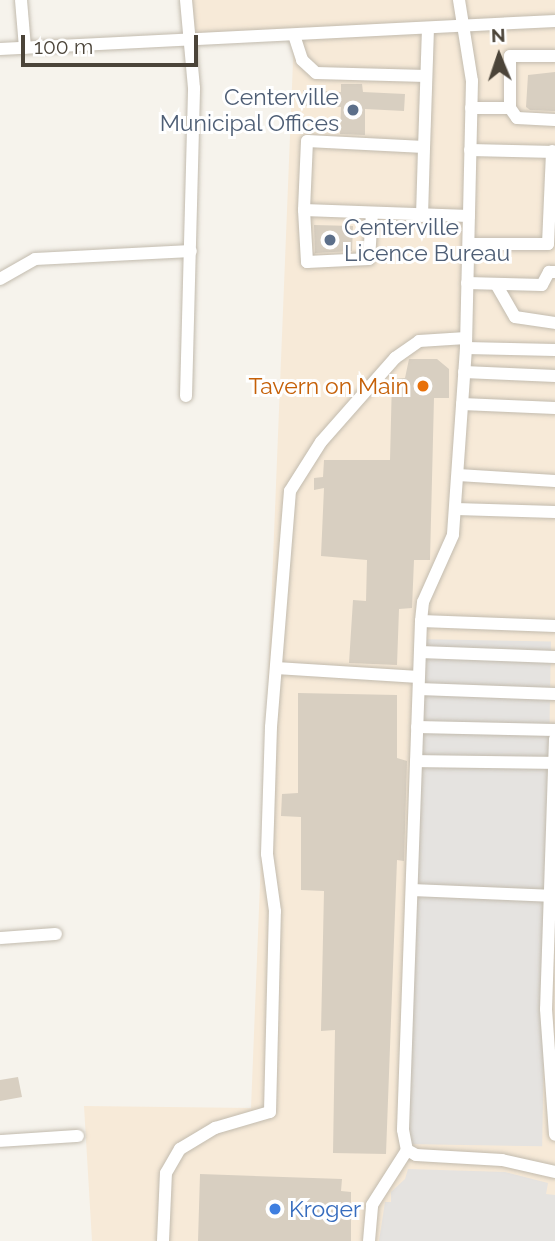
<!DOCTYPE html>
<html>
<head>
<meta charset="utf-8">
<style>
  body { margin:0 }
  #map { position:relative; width:555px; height:1241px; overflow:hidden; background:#f6f3ec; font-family:Raleway,sans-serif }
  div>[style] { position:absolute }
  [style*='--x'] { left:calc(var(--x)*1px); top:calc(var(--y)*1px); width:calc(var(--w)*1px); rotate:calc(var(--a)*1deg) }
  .commercial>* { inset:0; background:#f7ead8 }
  .parking>* { inset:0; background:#e5e3e0; transform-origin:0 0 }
  .building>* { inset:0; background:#d8cfc1 }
  .roads { filter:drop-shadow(0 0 2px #c2bbae) drop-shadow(0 0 2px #c2bbae) }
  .minor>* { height:12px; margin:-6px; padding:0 6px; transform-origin:6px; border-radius:6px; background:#fff }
  .dots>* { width:19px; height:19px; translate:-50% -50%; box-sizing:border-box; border:4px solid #fff; border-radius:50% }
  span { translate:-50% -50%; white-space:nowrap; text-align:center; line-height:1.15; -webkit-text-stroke:6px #fff; paint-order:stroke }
  .service-label { font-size:23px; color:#4e5e75 }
  .right { translate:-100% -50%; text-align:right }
  .left { translate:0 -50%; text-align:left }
  .food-label { font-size:23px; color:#c56008 }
  .shop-label { font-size:23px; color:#366cbe }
  .north { position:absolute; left:464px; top:21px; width:70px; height:70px; -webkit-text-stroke:5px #fff; paint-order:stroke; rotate:358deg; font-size:19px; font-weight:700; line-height:28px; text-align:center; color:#4b4439 }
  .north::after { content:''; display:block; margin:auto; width:24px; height:32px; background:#4b4439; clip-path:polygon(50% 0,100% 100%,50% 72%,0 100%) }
  .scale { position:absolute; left:21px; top:35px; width:177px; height:32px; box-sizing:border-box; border:4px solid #4b4439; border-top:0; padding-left:9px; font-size:21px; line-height:24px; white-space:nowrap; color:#4b4439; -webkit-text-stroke:5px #fff; paint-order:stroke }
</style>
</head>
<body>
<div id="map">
  <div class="commercial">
    <div style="clip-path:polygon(188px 0,555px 0,555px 1241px,92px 1241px,84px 1106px,251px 1108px,294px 36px,191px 39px)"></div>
  </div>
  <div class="parking">
    <div style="left:414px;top:639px;width:137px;height:505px;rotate:1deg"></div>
    <div style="clip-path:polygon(408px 1169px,505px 1172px,548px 1183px,546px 1194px,555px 1195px,555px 1241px,379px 1241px,385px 1202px,391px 1202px,391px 1192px,405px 1179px)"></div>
  </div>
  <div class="building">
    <div style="clip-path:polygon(555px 72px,555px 111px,530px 110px,526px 107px,528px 75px)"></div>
    <div style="clip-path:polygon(341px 84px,362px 84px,363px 92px,405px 94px,404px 111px,365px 109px,365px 135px,340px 134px,341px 107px,303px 106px,303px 90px,341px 92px)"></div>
    <div style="clip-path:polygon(314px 225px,353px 226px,352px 251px,315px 253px)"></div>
    <div style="clip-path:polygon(409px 359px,437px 359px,449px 369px,449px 398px,434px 398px,430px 560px,414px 560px,412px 608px,399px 609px,397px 665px,349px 663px,353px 600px,366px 601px,367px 560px,321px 556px,324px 488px,314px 490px,314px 478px,323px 477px,324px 460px,390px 460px,392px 379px,405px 378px)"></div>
    <div style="clip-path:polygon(298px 693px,397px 695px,397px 758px,407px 761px,404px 861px,397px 860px,386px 1154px,333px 1153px,335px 1030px,321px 1031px,324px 891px,301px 890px,301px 817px,281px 816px,282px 794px,298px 793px)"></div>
    <div style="clip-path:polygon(18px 1077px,22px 1097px,0 1101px,0 1080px)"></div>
    <div style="clip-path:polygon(200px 1174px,342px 1179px,341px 1191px,351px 1192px,351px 1241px,198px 1241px)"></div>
  </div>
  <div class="roads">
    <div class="minor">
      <div style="--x:21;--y:0;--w:48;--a:85.2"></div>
      <div style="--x:459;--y:0;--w:82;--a:80.9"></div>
      <div style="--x:472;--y:81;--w:267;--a:91.3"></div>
      <div style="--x:466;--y:348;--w:187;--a:94"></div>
      <div style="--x:453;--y:535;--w:73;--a:114.1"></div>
      <div style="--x:423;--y:602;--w:19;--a:96"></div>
      <div style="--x:421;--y:621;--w:509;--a:92.03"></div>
      <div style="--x:403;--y:1130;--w:20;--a:79"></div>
      <div style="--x:407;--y:1150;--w:10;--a:29"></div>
      <div style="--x:416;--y:1155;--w:86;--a:3.3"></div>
      <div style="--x:502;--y:1160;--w:54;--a:12.8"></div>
      <div style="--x:428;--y:28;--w:119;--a:91.9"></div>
      <div style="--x:424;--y:147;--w:117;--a:-177.1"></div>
      <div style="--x:307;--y:141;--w:69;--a:92.5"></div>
      <div style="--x:304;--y:210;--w:165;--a:2.1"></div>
      <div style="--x:294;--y:35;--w:26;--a:72"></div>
      <div style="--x:302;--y:60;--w:19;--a:43"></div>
      <div style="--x:316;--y:73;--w:110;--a:1.6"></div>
      <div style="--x:0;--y:49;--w:556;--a:-2.89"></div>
      <div style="--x:471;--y:108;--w:39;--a:0"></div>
      <div style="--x:510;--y:108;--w:52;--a:-90"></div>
      <div style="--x:510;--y:56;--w:45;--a:0"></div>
      <div style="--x:510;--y:108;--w:12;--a:55"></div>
      <div style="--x:517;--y:118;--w:38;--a:3"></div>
      <div style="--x:470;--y:150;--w:85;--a:1.3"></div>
      <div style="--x:304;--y:210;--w:52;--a:86.7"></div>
      <div style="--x:307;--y:262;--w:62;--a:-2.8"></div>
      <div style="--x:369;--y:259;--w:46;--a:-86.3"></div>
      <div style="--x:422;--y:216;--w:69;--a:-88.3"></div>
      <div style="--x:469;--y:244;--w:79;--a:0"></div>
      <div style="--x:548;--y:244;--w:93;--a:-87.5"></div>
      <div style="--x:0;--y:279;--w:40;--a:-29.7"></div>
      <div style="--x:35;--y:259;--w:156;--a:-2.9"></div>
      <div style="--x:467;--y:283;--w:75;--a:1.5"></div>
      <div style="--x:542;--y:285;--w:15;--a:-62"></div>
      <div style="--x:549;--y:272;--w:6;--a:0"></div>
      <div style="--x:496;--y:284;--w:38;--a:60"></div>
      <div style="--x:515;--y:317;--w:40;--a:8.5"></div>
      <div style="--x:466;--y:348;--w:89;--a:1.3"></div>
      <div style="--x:464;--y:372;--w:91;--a:2.5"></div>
      <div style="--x:186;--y:396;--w:308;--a:-88.5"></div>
      <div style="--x:194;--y:88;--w:88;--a:-95.2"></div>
      <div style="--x:462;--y:404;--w:93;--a:2.5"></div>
      <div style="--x:458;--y:475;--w:97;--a:3.5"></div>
      <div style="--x:456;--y:509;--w:99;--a:1.7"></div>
      <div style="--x:421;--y:621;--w:134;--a:2.1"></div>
      <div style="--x:420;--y:652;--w:135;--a:2.1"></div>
      <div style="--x:276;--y:668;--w:143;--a:3.6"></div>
      <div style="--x:419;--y:689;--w:136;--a:2.1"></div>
      <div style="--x:417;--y:727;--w:138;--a:1.2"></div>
      <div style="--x:555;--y:739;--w:270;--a:91.9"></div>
      <div style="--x:546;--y:1009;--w:126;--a:85.9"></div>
      <div style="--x:416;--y:761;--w:139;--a:0.8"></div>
      <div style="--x:412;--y:890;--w:143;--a:2.4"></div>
      <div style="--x:0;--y:938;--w:56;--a:-4.1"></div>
      <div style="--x:0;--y:1141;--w:78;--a:-3.7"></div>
      <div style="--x:163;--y:1241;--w:68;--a:-87.5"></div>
      <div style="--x:166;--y:1173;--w:28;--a:-60"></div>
      <div style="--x:180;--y:1149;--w:41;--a:-31"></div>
      <div style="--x:215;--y:1128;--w:57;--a:-16.2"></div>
      <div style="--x:270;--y:1112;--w:201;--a:-88.6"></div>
      <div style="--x:275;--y:911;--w:58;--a:-98"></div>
      <div style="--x:267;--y:854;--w:127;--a:-88.2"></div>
      <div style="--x:271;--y:727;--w:237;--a:-85.4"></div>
      <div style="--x:290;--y:491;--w:58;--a:-57.7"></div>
      <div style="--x:321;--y:442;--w:112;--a:-48.6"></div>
      <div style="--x:395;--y:358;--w:29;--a:-35"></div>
      <div style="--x:419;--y:341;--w:47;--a:-3.7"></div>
      <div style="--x:369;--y:1241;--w:36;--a:-85"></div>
      <div style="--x:372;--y:1205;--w:65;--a:-57.5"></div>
    </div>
  </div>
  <div class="dots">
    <div style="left:353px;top:110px;background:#5c6f8a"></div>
    <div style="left:330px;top:240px;background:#5c6f8a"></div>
    <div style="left:423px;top:386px;background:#e8710a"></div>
    <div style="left:275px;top:1209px;background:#3f7fe0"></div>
  </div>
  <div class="service-label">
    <span class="right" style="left:339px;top:110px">Centerville<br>Municipal Offices</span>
    <span class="left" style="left:344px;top:240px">Centerville<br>Licence Bureau</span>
  </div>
  <div class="food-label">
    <span class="right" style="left:409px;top:386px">Tavern on Main</span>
  </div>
  <div class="shop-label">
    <span class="left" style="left:289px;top:1209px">Kroger</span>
  </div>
  <div class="north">N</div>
  <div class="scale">100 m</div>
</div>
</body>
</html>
